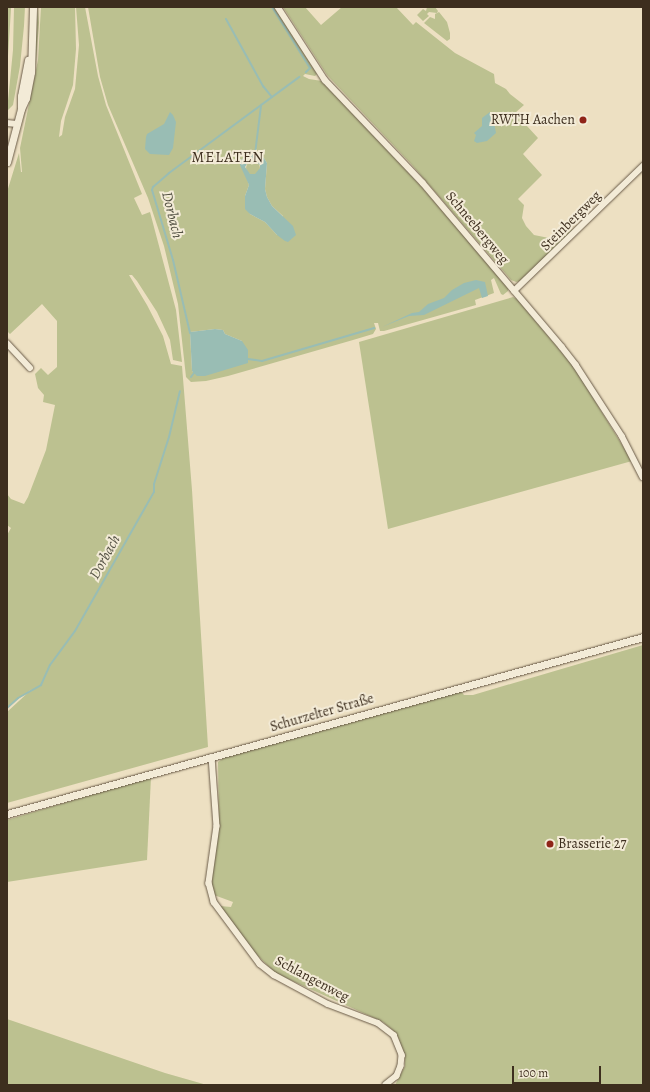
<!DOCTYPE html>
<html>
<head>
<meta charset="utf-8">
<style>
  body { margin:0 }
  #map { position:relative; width:650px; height:1092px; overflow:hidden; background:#ede0c2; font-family:Alegreya,serif }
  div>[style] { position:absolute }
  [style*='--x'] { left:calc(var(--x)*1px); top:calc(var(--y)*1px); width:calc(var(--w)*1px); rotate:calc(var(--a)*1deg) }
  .green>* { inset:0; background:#bcc190 }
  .round { border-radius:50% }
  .water>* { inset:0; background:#99bdb4 }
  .stream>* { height:2px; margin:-1px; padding:0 1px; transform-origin:1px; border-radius:1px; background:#99bdb4 }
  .roads { filter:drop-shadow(0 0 1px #695a47) drop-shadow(0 0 1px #695a47) }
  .minor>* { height:5.5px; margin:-2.75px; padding:0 2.75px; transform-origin:2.75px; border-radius:2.75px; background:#f3ebd7 }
  .tertiary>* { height:7px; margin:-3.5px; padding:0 3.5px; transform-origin:3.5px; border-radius:3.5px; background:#f3ebd7 }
  .dots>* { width:11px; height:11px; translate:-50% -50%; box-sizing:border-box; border:2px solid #f3ebd7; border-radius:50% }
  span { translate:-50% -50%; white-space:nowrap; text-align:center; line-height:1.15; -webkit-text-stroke:4px #f3ebd7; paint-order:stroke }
  .poi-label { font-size:14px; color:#3d2e1e }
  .right { translate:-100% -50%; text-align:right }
  .left { translate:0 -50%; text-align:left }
  .street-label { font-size:14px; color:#3d2e1e }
  .neighbourhood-label { font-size:15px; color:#3d2e1e; letter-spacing:1px }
  .water-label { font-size:15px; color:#545244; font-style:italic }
  .frame { position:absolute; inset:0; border:8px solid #3d2e1e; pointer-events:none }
  .scale { position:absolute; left:512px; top:1066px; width:89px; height:18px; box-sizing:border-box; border:2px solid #3d2e1e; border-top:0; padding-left:5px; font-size:12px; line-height:14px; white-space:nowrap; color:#3d2e1e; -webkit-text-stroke:3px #f3ebd7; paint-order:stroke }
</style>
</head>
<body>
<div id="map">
  <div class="green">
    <div style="clip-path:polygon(7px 7px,11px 7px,11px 9px,7px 72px)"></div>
    <div style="clip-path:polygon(14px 7px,25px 7px,24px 26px,20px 66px,13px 105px,7px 111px,13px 50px)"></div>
    <div style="clip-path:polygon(38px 7px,39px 23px,36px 62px,19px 143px,34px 68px)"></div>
    <div style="clip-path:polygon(41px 7px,75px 7px,76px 49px,73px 85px,61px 121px,59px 137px,62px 135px,65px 117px,75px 89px,79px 45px,76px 7px,85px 7px,98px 76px,106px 105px,142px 194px,134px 198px,142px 215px,150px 212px,176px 310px,182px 362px,173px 360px,170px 340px,157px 312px,137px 281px,132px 275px,129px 275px,147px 305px,163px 336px,171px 364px,182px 366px,192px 490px,208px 747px,7px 803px,7px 712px,32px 689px,7px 707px,7px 535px,11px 528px,7px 525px,7px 494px,11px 499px,24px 504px,28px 497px,46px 450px,55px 405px,43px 402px,44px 395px,38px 388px,35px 374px,41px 368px,48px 375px,57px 367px,57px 321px,42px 304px,10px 334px,7px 331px,7px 192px,19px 153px,21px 172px,22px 172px,20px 148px,38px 60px)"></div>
    <div style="clip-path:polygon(evenodd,88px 7px,275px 7px,317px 74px,315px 76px,305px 74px,303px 76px,309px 79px,322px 81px,419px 184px,508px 287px,508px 291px,503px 295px,501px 294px,494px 278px,491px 280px,494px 293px,475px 300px,476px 305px,384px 331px,380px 331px,378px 323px,374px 323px,376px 329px,373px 334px,353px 340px,228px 376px,206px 381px,191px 382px,186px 377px,178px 304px,164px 246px,148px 198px,108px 105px,100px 77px,88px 7px,256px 153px,262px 155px,267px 163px,265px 189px,267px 197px,272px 206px,283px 216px,277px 235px,265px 222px,250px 214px,245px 196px,249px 185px,241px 160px,247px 155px,256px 153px,88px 7px,215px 329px,223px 330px,225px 334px,242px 341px,196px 374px,192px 371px,190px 332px,215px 329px)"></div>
    <div style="clip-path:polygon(283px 7px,305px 7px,321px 25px,342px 7px,396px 7px,413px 25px,416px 22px,455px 53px,494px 74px,495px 83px,506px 89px,510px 94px,524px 105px,515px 113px,538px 138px,523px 154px,542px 175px,518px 199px,524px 205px,522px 218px,526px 226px,534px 235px,549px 238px,559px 234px,567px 226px,573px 230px,521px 281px,516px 282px,511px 280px,412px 165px,327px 75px)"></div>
    <div style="clip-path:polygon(427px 7px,435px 7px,438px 11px,437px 13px,429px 12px,427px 14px,429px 16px,423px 21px,417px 15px,423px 9px,426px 11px)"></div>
    <div style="clip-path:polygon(439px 12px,447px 22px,450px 33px,450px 39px,447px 41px,424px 23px,430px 17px,435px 19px,435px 14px)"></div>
    <div class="round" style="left:246px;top:161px;width:14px;height:14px"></div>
    <div style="clip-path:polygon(513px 297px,517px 299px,574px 367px,632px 461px,388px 529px,359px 342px)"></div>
    <div style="clip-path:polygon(643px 645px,643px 1085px,395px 1085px,405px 1066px,405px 1055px,396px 1033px,383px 1022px,275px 973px,255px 953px,220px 906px,231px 907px,233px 902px,214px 895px,210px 877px,219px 826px,218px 762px,225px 757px,460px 690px,464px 695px,473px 695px)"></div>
    <div style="clip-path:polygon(151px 777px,147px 860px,7px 882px,7px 820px)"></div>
    <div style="clip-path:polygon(7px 1019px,165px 1073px,207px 1085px,7px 1085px)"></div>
  </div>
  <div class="water">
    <div style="clip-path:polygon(170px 112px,173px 115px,176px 122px,173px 148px,169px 155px,150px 154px,145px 149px,146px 137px,147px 134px,164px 124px)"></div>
    <div style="clip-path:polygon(490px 112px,493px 117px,496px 133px,487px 141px,477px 143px,474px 141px,476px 135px,474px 133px,482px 126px,482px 118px)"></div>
    <div style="clip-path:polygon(evenodd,256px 153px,262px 155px,267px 163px,265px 189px,267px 197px,272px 206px,293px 226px,296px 235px,288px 242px,285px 241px,277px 235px,265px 222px,250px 214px,245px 209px,245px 196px,249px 185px,240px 165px,241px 160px,247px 155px,256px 153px,255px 161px,260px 165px,260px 168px,255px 174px,250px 174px,245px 167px,248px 162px,255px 161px)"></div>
    <div style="clip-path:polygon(476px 280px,485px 282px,488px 296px,482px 298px,479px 288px,424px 315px,409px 316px,382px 327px,412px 313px,419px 312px,428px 304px,444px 298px,452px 290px,464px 283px)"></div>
    <div style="clip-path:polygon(215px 329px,223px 330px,225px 334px,242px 341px,248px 350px,248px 363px,205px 376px,197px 376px,192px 371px,190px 332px)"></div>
  </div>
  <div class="stream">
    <div style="--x:272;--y:7;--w:72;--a:58.1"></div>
    <div style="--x:310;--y:68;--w:6;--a:135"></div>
    <div style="--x:226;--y:19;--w:77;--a:61.1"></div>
    <div style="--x:263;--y:86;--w:14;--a:51"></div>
    <div style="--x:255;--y:154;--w:48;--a:-82.9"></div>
    <div style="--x:190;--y:333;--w:75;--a:-103.1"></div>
    <div style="--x:173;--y:260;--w:73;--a:-106.7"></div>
    <div style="--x:152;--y:190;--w:3;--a:-72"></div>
    <div style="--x:153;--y:187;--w:21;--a:-41"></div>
    <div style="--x:169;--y:173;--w:162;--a:-36.4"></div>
    <div style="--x:248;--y:359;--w:14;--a:8"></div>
    <div style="--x:262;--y:361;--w:117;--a:-16.4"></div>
    <div style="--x:191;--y:377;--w:9;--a:-54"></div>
    <div style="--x:7;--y:708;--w:15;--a:-42"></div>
    <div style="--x:18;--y:698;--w:26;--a:-29"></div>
    <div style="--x:41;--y:685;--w:22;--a:-66"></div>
    <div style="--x:50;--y:665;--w:42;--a:-53.7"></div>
    <div style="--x:75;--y:631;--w:160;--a:-60.4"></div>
    <div style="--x:154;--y:492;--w:8;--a:-90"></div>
    <div style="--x:154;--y:484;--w:49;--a:-72.3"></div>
    <div style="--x:169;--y:437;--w:47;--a:-76.6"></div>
  </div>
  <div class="roads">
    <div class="minor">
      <div style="--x:278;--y:7;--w:87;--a:57.2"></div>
      <div style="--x:325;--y:80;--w:142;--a:46.4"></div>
      <div style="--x:423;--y:183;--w:215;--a:49.7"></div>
      <div style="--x:562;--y:347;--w:23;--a:52"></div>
      <div style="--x:576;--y:365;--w:85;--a:57.1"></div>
      <div style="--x:622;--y:436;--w:46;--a:62.9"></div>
      <div style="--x:7;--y:123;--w:10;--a:6"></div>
      <div style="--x:514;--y:291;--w:180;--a:-44.1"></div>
      <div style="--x:7;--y:343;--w:34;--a:47"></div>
      <div style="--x:212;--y:757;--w:69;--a:85.9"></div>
      <div style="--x:217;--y:826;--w:58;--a:98"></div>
      <div style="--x:209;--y:883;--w:20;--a:75"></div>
      <div style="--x:214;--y:902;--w:77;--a:53.4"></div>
      <div style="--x:260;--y:964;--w:18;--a:38"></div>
      <div style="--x:274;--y:975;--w:61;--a:28.2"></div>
      <div style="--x:328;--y:1004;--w:53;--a:20.8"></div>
      <div style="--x:378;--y:1023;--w:20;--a:37"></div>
      <div style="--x:394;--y:1035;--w:22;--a:68"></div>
      <div style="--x:402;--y:1055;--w:11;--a:95"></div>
      <div style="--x:401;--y:1066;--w:11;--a:112"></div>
      <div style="--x:397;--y:1076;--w:14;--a:141"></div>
    </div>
    <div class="tertiary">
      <div style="--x:21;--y:107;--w:11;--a:-90"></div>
      <div style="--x:21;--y:96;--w:37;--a:-79"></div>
      <div style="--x:7;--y:162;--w:55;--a:-75.2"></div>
      <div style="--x:21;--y:109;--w:12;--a:-66"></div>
      <div style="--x:26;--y:98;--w:26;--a:-79"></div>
      <div style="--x:31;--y:72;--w:65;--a:-88.2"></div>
      <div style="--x:7;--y:814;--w:660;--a:-15.55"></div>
    </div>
  </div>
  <div class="dots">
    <div style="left:583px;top:120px;background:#8f2418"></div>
    <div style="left:550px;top:844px;background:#8f2418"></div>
  </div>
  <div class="poi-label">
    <span class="right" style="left:575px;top:120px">RWTH Aachen</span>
    <span class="left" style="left:558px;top:844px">Brasserie 27</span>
  </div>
  <div class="street-label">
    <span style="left:571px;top:221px;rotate:-45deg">Steinbergweg</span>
    <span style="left:477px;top:228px;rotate:50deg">Schneebergweg</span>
    <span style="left:322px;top:713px;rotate:-16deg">Schurzelter Straße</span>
    <span style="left:312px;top:979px;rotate:28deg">Schlangenweg</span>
  </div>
  <div class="neighbourhood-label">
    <span style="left:228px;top:158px">MELATEN</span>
  </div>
  <div class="water-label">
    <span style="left:172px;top:215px;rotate:76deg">Dorbach</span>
    <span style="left:105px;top:557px;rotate:-61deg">Dorbach</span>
  </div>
  <div class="frame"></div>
  <div class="scale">100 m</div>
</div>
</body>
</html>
